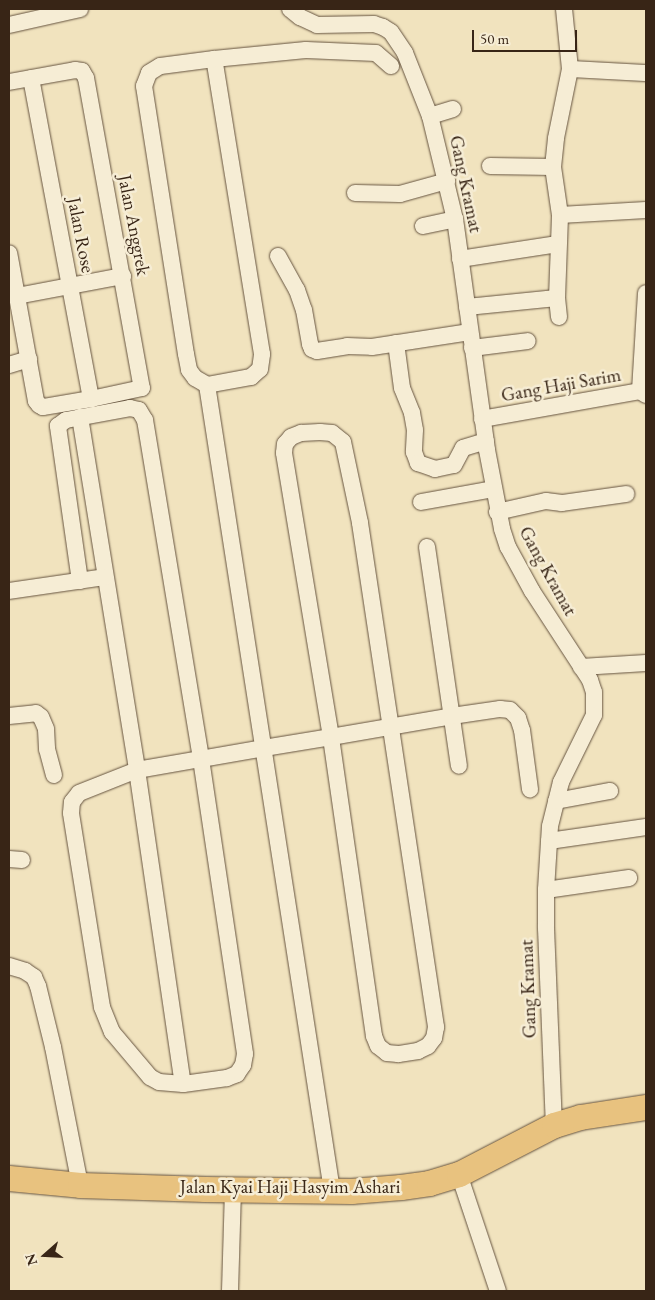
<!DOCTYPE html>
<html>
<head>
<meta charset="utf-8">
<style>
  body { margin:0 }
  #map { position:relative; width:655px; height:1300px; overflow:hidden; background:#f1e3be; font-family:"EB Garamond",serif }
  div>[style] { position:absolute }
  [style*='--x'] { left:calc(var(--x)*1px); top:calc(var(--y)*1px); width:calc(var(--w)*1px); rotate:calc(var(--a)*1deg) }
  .roads { filter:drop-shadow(0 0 1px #665440) drop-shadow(0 0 1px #665440) }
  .street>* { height:16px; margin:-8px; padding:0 8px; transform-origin:8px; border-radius:8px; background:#f6edd5 }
  .primary>* { height:25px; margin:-12.5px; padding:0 12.5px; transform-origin:12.5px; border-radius:12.5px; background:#e8c27f }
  span { translate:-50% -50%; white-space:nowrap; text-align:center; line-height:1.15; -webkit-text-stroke:5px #f6edd5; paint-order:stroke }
  .street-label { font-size:19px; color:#382516 }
  .frame { position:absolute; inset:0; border:10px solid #382516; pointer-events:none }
  .north { position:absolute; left:20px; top:1230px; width:50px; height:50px; -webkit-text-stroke:4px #f6edd5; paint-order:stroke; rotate:251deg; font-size:14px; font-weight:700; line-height:20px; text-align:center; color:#382516 }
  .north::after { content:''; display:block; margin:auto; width:18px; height:22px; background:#382516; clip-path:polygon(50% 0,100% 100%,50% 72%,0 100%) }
  .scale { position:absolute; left:472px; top:30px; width:105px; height:22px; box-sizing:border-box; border:2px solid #382516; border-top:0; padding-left:6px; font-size:15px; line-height:18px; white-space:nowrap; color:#382516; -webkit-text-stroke:4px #f6edd5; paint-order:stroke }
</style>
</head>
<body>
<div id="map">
  <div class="roads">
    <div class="street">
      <div style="--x:290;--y:9;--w:13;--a:39"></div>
      <div style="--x:300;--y:17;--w:19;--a:25"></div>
      <div style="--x:317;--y:25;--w:57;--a:-1"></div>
      <div style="--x:374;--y:24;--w:9;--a:18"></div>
      <div style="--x:383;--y:27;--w:9;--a:32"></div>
      <div style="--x:391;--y:32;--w:25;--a:56"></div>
      <div style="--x:405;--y:53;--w:68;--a:68.4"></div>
      <div style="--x:430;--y:116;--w:106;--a:76.4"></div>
      <div style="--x:455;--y:219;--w:233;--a:82.1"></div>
      <div style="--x:487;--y:450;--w:80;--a:79.2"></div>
      <div style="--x:502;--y:529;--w:19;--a:72"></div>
      <div style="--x:508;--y:547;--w:50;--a:61.4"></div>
      <div style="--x:532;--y:591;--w:106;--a:56.9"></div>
      <div style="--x:590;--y:680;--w:13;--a:72"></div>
      <div style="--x:594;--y:692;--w:23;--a:90"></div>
      <div style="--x:594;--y:715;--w:75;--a:116.2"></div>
      <div style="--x:561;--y:782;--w:45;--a:104"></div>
      <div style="--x:550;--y:826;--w:64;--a:93.6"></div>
      <div style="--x:546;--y:890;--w:38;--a:90"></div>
      <div style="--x:546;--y:928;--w:197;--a:87.7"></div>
      <div style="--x:9;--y:25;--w:73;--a:-12.7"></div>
      <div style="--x:214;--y:59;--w:92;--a:-5.6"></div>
      <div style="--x:306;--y:50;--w:70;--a:2.5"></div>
      <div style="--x:376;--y:53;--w:20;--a:41"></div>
      <div style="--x:570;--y:69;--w:76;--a:3"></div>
      <div style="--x:31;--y:78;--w:327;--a:79.4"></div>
      <div style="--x:9;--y:82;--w:67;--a:-10.3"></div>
      <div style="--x:75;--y:70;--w:7;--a:8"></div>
      <div style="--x:82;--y:71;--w:8;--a:60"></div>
      <div style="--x:86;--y:78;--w:315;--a:79.8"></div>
      <div style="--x:142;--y:388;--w:52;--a:167.8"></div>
      <div style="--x:91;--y:399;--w:49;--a:170.5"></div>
      <div style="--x:43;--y:407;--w:4;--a:-153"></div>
      <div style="--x:39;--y:405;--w:5;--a:-127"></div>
      <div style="--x:36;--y:401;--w:150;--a:-100.3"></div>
      <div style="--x:430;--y:116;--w:24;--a:-17"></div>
      <div style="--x:490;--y:166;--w:63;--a:0.9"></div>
      <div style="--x:355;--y:193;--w:45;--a:1.3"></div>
      <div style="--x:400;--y:194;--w:49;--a:-15.5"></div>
      <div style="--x:560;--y:215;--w:86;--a:-3.3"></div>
      <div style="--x:423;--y:226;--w:33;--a:-12"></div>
      <div style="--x:278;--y:256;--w:39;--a:61"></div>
      <div style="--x:297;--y:290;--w:21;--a:71"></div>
      <div style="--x:304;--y:310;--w:35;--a:80"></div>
      <div style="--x:310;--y:344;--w:5;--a:68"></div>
      <div style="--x:312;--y:349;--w:5;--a:22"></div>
      <div style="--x:317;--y:351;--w:30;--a:-9"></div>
      <div style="--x:347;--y:346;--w:25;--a:2"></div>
      <div style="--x:372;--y:347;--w:99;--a:-8.7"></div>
      <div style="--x:460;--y:259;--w:99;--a:-8.7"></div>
      <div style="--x:17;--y:296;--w:108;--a:-10.7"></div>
      <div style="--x:467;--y:307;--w:90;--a:-5.7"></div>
      <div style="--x:559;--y:317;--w:19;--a:-96"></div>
      <div style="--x:557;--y:298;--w:83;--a:-87.9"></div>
      <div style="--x:560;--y:215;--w:49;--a:-98.3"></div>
      <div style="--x:553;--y:167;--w:29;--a:-84"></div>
      <div style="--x:556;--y:138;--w:70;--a:-78.5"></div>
      <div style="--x:570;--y:69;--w:60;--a:-95.7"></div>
      <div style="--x:396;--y:343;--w:45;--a:82.4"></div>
      <div style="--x:402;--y:388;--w:27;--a:68"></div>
      <div style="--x:412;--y:413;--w:17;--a:80"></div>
      <div style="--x:415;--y:430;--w:22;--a:93"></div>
      <div style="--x:414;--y:452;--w:12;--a:70"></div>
      <div style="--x:418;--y:463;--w:18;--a:19"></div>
      <div style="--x:435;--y:469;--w:19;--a:-12"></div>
      <div style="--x:454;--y:465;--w:19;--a:-62"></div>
      <div style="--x:463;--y:448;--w:24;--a:-17"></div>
      <div style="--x:472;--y:348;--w:56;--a:-7.1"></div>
      <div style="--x:9;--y:365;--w:21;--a:-17"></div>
      <div style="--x:207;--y:385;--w:45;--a:-10.3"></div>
      <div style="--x:251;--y:377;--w:12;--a:-42"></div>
      <div style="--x:260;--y:369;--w:15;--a:-82"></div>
      <div style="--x:262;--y:354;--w:299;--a:-99.2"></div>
      <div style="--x:214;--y:59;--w:54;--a:172.6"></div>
      <div style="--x:160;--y:66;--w:13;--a:148"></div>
      <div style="--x:149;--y:73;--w:14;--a:111"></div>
      <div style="--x:144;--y:86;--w:271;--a:81.1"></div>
      <div style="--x:186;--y:354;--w:16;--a:79"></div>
      <div style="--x:189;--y:370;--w:10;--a:53"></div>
      <div style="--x:195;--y:378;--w:14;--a:30"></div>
      <div style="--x:207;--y:385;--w:816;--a:81.18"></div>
      <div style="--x:640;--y:391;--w:98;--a:-86.5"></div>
      <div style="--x:80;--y:417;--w:358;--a:80.8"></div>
      <div style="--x:137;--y:770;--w:317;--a:81.7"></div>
      <div style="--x:482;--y:419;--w:160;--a:-10"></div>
      <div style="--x:640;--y:391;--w:7;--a:34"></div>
      <div style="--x:320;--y:432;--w:12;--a:5"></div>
      <div style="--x:332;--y:433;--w:14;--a:39"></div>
      <div style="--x:343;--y:442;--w:83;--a:78.1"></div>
      <div style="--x:360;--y:523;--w:510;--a:81.42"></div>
      <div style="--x:436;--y:1027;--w:11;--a:100"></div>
      <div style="--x:434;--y:1038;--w:10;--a:127"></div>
      <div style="--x:428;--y:1046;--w:11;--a:153"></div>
      <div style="--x:418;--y:1051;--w:20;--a:171"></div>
      <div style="--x:398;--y:1054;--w:11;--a:-175"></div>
      <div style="--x:387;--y:1053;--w:11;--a:-142"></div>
      <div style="--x:378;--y:1046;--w:11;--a:-112"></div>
      <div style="--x:374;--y:1036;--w:302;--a:-98.2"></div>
      <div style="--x:331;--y:737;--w:288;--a:-99.4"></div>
      <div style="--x:284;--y:453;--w:9;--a:-84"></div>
      <div style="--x:285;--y:444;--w:9;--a:-49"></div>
      <div style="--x:291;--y:437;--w:11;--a:-22"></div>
      <div style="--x:301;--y:433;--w:19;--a:-3"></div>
      <div style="--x:421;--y:502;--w:73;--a:-10.2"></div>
      <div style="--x:497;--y:512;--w:50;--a:-12.7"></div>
      <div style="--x:546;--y:501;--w:16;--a:7"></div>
      <div style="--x:562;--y:503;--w:65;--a:-8"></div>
      <div style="--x:427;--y:547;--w:221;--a:81.7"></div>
      <div style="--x:80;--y:581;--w:157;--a:-98.1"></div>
      <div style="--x:58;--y:426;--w:10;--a:-37"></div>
      <div style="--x:66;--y:420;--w:65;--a:-10.6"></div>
      <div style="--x:130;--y:408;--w:9;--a:13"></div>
      <div style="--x:139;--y:410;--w:12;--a:59"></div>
      <div style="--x:145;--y:420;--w:344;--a:80.6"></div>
      <div style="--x:201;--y:759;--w:298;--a:81.5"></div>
      <div style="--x:245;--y:1054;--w:11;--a:100"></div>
      <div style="--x:243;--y:1065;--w:11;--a:124"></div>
      <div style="--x:237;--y:1074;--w:11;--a:158"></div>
      <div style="--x:227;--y:1078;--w:44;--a:172.2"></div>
      <div style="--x:183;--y:1084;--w:24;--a:-175"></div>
      <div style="--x:159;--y:1082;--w:10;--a:-151"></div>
      <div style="--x:150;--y:1077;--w:59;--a:-130.2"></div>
      <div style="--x:112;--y:1032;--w:27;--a:-112"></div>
      <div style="--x:102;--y:1007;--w:196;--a:-99.1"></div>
      <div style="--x:71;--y:813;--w:11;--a:-85"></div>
      <div style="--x:72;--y:802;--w:11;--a:-52"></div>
      <div style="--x:79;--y:793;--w:62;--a:-21.6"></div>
      <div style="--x:137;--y:770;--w:65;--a:-9.8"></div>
      <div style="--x:201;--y:759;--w:64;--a:-9.9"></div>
      <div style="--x:264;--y:748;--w:68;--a:-9.3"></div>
      <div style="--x:331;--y:737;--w:123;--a:-9.8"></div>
      <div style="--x:452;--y:716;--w:49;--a:-8.3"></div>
      <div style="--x:500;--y:709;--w:10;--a:6"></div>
      <div style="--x:510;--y:710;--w:11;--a:45"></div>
      <div style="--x:518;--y:718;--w:13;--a:72"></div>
      <div style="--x:522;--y:730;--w:60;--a:82.3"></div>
      <div style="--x:9;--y:591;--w:97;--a:-8.3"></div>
      <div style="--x:581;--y:667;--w:65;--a:-3.5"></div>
      <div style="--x:9;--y:716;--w:27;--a:-6"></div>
      <div style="--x:36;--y:713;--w:6;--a:39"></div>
      <div style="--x:41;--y:717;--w:13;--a:67"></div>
      <div style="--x:46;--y:729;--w:20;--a:87"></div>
      <div style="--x:47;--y:749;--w:27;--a:75"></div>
      <div style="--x:556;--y:801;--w:55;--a:-10.5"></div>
      <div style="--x:549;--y:841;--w:98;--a:-8.2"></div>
      <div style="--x:9;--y:859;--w:13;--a:4"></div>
      <div style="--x:546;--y:890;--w:84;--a:-8.2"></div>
      <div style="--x:9;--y:966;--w:17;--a:17"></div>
      <div style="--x:25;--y:971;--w:11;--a:34"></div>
      <div style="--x:34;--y:977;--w:10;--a:66"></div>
      <div style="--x:38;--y:986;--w:63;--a:76.2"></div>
      <div style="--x:53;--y:1047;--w:141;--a:78.9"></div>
      <div style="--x:459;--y:1174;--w:123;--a:71.6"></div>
      <div style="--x:230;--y:1291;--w:102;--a:-88.3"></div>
    </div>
    <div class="primary">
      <div style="--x:9;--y:1178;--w:71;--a:5.6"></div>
      <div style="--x:80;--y:1185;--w:125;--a:1.8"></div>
      <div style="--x:205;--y:1189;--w:146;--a:0.8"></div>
      <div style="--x:351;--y:1191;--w:50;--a:-4.6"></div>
      <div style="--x:401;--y:1187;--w:28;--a:-8"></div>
      <div style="--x:429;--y:1183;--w:31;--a:-17"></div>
      <div style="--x:459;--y:1174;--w:107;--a:-27.3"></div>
      <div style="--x:554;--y:1125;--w:27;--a:-17"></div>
      <div style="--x:580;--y:1117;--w:67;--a:-8.6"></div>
    </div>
  </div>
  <div class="street-label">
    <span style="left:466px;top:184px;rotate:78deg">Gang Kramat</span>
    <span style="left:134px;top:225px;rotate:79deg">Jalan Anggrek</span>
    <span style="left:81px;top:235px;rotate:79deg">Jalan Rose</span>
    <span style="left:561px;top:385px;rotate:-10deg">Gang Haji Sarim</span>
    <span style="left:548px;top:571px;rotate:61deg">Gang Kramat</span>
    <span style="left:528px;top:989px;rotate:-92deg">Gang Kramat</span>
    <span style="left:290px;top:1187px">Jalan Kyai Haji Hasyim Ashari</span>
  </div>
  <div class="frame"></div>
  <div class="north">N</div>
  <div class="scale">50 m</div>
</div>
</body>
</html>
